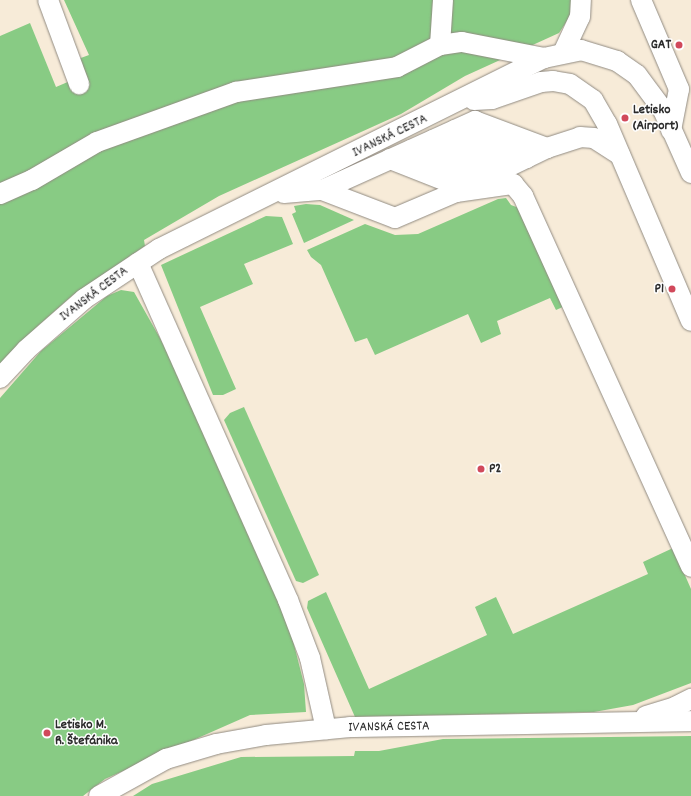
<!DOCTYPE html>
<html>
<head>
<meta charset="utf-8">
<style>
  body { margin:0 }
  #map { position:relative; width:691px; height:796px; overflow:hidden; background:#f7ebd8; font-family:Dekko,sans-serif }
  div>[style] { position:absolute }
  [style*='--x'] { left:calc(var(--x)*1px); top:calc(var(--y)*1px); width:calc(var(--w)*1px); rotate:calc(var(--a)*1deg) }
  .green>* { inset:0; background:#88cb84 }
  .roads { filter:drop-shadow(0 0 1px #918b82) drop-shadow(0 0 1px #918b82) }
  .minor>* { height:20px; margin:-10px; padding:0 10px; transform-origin:10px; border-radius:10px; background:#fff }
  .dots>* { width:11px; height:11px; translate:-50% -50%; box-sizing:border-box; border:2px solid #fff; border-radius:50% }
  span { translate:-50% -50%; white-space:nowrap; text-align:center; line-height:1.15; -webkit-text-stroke:3px #fff; paint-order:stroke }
  .poi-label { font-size:14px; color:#2b2b2b; font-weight:700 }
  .right { translate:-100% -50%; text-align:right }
  .left { translate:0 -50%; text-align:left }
  .street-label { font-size:14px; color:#2b2b2b }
</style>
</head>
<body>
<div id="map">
  <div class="green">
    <div style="clip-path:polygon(64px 0,571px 0,571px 15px,559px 33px,465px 76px,401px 114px,219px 196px,144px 240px,145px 246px,73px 295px,39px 325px,0 366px,0 36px,30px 23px,56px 87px,70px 81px,78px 59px,89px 55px)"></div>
    <div style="clip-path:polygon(506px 198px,511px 205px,519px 208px,565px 306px,556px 310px,550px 298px,497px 321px,501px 334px,481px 343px,468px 314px,375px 355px,367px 338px,355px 342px,321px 265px,311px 257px,307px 250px,365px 224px,395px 235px,418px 234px,498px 199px)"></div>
    <div style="clip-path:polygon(306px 204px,320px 205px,354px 220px,304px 243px,292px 214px,296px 212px,294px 206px)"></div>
    <div style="clip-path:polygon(266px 216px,282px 217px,293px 244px,244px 264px,253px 284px,200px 307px,236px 389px,223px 395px,213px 395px,161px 265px)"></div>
    <div style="clip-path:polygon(121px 290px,134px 292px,174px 363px,287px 617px,304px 684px,306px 712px,250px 715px,105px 779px,83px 796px,0 796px,0 398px,41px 351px,107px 296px)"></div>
    <div style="clip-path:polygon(244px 407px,319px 575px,303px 583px,296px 581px,224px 420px,230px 413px)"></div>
    <div style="clip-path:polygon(673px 548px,691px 589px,691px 683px,633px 705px,594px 712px,355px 717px,307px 608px,308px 601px,326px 592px,369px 689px,487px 635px,475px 607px,496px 597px,513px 634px,648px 574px,643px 562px)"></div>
    <div style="clip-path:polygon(691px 736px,691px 796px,133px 796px,152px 784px,241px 757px,354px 756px,355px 751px,379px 751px,443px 739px)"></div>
  </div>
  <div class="roads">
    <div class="minor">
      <div style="--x:48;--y:0;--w:90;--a:69.7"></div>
      <div style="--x:641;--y:0;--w:97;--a:66.9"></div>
      <div style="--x:679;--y:89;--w:42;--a:101"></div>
      <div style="--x:440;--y:45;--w:45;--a:-86.2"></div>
      <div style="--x:563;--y:53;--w:40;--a:-65"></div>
      <div style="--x:580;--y:17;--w:17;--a:-87"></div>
      <div style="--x:474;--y:100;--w:18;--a:-3"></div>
      <div style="--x:492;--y:99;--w:52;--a:-19.1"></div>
      <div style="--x:541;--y:82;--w:12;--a:-5"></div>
      <div style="--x:553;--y:81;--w:17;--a:10"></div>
      <div style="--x:570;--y:84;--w:28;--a:35"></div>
      <div style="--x:593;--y:100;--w:28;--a:60"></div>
      <div style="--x:607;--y:124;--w:214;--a:66.9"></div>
      <div style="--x:455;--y:130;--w:77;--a:21.3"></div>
      <div style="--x:433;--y:140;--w:78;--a:21.9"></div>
      <div style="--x:411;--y:150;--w:79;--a:21.4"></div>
      <div style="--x:390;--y:159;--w:79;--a:21.4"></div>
      <div style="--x:322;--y:190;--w:168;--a:-24.3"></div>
      <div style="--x:475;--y:121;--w:77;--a:20.6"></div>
      <div style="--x:456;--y:192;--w:58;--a:-8"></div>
      <div style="--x:513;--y:184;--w:16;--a:50"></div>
      <div style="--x:523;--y:196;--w:407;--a:65.6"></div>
      <div style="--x:284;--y:193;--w:38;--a:-5"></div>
      <div style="--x:322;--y:190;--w:78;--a:21"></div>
      <div style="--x:395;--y:218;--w:66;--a:-23.1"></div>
      <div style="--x:456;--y:192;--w:101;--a:-25.8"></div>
      <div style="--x:547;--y:148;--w:35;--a:-18"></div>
      <div style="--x:580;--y:137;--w:14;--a:4"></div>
      <div style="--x:594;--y:138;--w:31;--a:33"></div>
      <div style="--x:0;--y:194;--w:35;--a:-24"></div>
      <div style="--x:32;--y:180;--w:75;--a:-30.3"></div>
      <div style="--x:97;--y:142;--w:148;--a:-19.8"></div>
      <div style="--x:236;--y:92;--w:163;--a:-8.8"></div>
      <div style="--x:397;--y:67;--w:48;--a:-27.1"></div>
      <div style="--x:440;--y:45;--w:22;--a:-8"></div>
      <div style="--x:462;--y:42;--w:84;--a:11"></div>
      <div style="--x:138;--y:263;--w:369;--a:66"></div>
      <div style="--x:288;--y:600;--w:62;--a:69.2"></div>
      <div style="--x:310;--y:658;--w:73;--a:77.3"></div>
      <div style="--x:0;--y:378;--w:38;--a:-47"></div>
      <div style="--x:26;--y:350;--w:77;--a:-41.3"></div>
      <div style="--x:84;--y:299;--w:90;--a:-33.7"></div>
      <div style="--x:159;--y:249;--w:430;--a:-26.4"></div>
      <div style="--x:544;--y:58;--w:38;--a:-12"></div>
      <div style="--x:581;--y:50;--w:38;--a:17"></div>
      <div style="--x:617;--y:61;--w:24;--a:35"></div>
      <div style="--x:637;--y:75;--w:44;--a:53.4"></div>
      <div style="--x:663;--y:110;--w:69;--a:66"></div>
      <div style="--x:646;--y:716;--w:30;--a:-17"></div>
      <div style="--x:675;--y:707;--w:18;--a:-27"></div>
      <div style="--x:99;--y:796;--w:77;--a:-28.9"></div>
      <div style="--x:166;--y:759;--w:52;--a:-16.7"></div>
      <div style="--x:216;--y:744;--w:51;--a:-10.2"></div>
      <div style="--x:266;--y:735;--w:84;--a:-5.4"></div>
      <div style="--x:350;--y:727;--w:341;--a:-1"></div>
    </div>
  </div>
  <div class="dots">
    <div style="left:679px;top:45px;background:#d1495b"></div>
    <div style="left:625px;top:118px;background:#d1495b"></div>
    <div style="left:672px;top:289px;background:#d1495b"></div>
    <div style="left:481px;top:469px;background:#d1495b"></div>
    <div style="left:47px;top:733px;background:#d1495b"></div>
  </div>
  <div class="poi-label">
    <span class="right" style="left:671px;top:45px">GAT</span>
    <span class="left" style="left:633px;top:118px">Letisko<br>(Airport)</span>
    <span class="right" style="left:664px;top:289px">P1</span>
    <span class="left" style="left:489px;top:469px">P2</span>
    <span class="left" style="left:55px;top:733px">Letisko M.<br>R. Štefánika</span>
  </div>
  <div class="street-label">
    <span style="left:390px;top:136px;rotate:-26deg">IVANSKÁ CESTA</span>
    <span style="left:94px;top:294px;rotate:-37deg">IVANSKÁ CESTA</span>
    <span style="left:389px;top:727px;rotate:-1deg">IVANSKÁ CESTA</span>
  </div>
</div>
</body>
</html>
